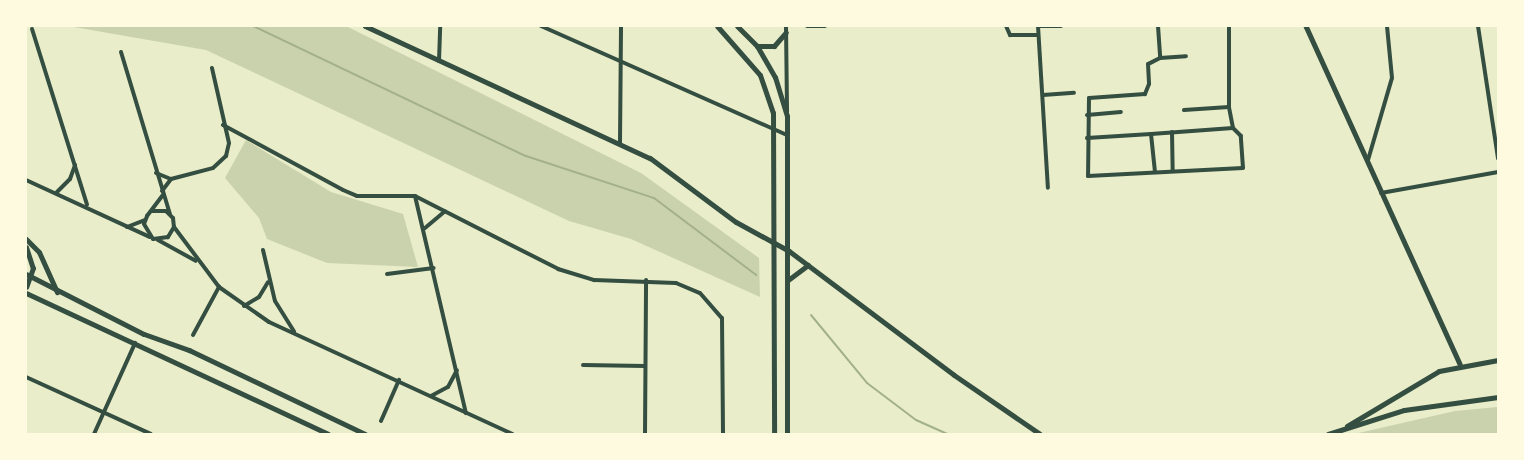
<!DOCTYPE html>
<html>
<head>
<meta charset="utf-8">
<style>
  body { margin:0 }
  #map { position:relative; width:1524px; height:460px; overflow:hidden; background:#e9edc9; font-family:Helvetica,sans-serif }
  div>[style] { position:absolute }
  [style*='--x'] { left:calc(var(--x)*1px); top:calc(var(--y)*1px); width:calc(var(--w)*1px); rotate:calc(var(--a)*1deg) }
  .green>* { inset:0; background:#cad2ad }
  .stream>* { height:2px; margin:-1px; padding:0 1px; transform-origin:1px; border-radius:1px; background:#a3b18a }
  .minor>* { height:4px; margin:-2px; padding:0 2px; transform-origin:2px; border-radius:2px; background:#344e41 }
  .tertiary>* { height:4.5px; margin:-2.25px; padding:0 2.25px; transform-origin:2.25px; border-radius:2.25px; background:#344e41 }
  .secondary>* { height:5px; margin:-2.5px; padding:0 2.5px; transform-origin:2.5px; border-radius:2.5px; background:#344e41 }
  .primary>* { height:5px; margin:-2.5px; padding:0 2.5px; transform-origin:2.5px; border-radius:2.5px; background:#344e41 }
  span { translate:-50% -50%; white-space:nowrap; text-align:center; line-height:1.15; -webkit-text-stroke:4.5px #fefae0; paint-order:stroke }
  .frame { position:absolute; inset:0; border:27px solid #fefae0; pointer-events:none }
</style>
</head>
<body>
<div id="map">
  <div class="green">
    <div style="clip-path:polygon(68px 26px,346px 26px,641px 173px,759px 258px,760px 297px,631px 239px,569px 221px,206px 50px)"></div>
    <div style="clip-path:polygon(246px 140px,331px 192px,403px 214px,418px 267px,327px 263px,267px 239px,259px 218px,225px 178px)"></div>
    <div style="clip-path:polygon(1498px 407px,1498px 434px,1354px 434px,1455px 411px)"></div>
  </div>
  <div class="stream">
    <div style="--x:253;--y:26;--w:302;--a:25.5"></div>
    <div style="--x:526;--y:156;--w:135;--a:18.2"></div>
    <div style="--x:654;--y:198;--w:128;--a:37"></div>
    <div style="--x:811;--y:315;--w:88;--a:50.5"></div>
    <div style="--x:867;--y:383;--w:61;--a:37.1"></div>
    <div style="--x:916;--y:420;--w:35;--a:24"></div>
  </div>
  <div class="minor">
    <div style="--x:541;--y:26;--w:269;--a:23.9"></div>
    <div style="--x:786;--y:26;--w:86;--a:89.3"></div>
    <div style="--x:807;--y:26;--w:18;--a:0"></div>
    <div style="--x:1006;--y:26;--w:10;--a:66"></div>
    <div style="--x:1010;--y:35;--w:28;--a:0"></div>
    <div style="--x:1038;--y:26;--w:162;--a:86.5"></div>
    <div style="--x:1038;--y:26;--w:23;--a:0"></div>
    <div style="--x:1158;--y:26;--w:32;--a:86"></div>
    <div style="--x:1160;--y:58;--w:13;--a:153"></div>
    <div style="--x:1148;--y:64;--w:20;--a:87"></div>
    <div style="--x:1149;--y:84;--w:11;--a:112"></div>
    <div style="--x:1145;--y:94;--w:56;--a:175.9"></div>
    <div style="--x:1089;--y:98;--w:78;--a:90.7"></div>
    <div style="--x:1088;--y:176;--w:155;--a:-3"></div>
    <div style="--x:1243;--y:168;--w:32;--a:-94"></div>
    <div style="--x:1241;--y:136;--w:11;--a:-135"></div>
    <div style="--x:1233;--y:128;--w:21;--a:-101"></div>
    <div style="--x:1229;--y:107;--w:81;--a:-90"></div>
    <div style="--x:1478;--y:26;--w:134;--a:81.4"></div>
    <div style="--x:32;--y:29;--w:184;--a:72.6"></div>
    <div style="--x:121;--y:52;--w:169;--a:73.2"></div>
    <div style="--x:1160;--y:58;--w:26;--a:-4"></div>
    <div style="--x:439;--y:61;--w:35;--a:-88"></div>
    <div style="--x:1043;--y:95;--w:31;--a:-4"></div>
    <div style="--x:1184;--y:110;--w:45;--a:-3.8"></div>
    <div style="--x:1087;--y:115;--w:34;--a:-5"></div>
    <div style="--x:223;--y:125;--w:136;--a:28.4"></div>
    <div style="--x:343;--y:190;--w:15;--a:23"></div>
    <div style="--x:357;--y:196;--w:58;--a:0"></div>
    <div style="--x:415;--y:196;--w:161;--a:27"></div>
    <div style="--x:558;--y:269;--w:38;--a:17"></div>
    <div style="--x:594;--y:280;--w:82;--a:2.1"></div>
    <div style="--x:676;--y:283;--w:26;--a:23"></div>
    <div style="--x:700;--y:293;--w:33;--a:49"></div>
    <div style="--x:722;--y:318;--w:116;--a:89.5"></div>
    <div style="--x:1172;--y:132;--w:39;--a:89"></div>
    <div style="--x:1151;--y:134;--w:82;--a:-4.2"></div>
    <div style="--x:1087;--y:138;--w:64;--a:-3.6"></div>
    <div style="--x:1151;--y:134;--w:37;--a:84"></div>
    <div style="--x:620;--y:143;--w:117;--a:-89.5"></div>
    <div style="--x:1368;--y:160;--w:85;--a:-73.7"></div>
    <div style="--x:1392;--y:78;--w:52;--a:-95.5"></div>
    <div style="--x:156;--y:173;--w:16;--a:22"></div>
    <div style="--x:26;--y:180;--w:136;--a:24.7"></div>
    <div style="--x:162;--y:191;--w:15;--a:-53"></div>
    <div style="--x:171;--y:179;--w:43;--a:-14.7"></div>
    <div style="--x:213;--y:168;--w:18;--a:-43"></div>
    <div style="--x:226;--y:156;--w:13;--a:-77"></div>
    <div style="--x:229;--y:143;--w:77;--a:-102.8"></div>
    <div style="--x:57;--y:192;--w:18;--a:-45"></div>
    <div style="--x:70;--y:179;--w:15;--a:-70"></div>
    <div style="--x:1381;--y:193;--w:119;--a:-10.2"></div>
    <div style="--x:415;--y:196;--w:223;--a:76.8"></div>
    <div style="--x:152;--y:211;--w:14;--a:0"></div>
    <div style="--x:166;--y:211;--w:10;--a:45"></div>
    <div style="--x:173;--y:218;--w:9;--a:84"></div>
    <div style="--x:174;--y:227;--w:12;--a:121"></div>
    <div style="--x:168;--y:237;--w:15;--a:172"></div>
    <div style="--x:153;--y:239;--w:17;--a:-121"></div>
    <div style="--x:144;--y:224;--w:9;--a:-69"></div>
    <div style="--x:147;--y:216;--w:26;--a:-53"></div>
    <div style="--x:127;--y:227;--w:19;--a:-21"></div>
    <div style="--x:174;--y:227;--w:75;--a:53.1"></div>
    <div style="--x:219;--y:287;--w:61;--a:35"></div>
    <div style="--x:269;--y:322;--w:268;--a:24.7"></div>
    <div style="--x:425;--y:228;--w:26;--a:-40"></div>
    <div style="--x:158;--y:240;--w:43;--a:28.9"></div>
    <div style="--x:263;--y:250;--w:52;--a:76.8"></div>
    <div style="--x:275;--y:301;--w:36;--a:58"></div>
    <div style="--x:387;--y:274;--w:47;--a:-7.3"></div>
    <div style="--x:244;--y:306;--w:17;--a:-31"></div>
    <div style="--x:259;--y:297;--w:17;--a:-59"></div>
    <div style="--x:193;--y:335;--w:55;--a:-61.6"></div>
    <div style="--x:583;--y:365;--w:62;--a:0.9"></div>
    <div style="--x:26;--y:377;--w:137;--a:24.5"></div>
    <div style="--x:431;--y:396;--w:19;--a:-28"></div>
    <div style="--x:448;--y:387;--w:19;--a:-62"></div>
    <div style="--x:381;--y:421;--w:45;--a:-66.3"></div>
    <div style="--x:94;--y:434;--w:100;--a:-65.7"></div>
    <div style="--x:645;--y:434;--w:154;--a:-89.6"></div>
  </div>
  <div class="tertiary">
    <div style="--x:1306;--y:26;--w:371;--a:65.5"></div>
  </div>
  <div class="secondary">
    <div style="--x:365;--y:26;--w:314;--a:24.9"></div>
    <div style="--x:650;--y:158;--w:107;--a:36.7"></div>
    <div style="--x:736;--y:222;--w:60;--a:28.7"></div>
    <div style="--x:789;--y:251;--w:206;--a:36.9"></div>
    <div style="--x:954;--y:375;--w:104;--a:34.5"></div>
    <div style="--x:717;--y:26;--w:65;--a:48.7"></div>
    <div style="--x:760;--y:75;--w:40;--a:71.1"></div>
    <div style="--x:773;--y:113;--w:321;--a:89.8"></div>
    <div style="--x:737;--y:26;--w:28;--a:45"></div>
    <div style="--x:757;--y:46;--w:36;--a:60"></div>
    <div style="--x:775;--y:77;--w:41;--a:72.9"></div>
    <div style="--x:787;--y:116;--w:318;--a:90"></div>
    <div style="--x:757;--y:46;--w:17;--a:0"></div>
    <div style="--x:774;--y:46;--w:18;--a:-49"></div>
    <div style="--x:788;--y:280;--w:25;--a:-37"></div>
    <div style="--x:1347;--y:426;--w:107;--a:-30.9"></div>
    <div style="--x:1439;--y:371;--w:60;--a:-10.6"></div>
  </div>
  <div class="primary">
    <div style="--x:26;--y:239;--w:18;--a:45"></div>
    <div style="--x:39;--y:252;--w:44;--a:65.8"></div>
    <div style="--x:26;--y:247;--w:22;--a:72"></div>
    <div style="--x:33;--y:268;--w:20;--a:110"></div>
    <div style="--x:26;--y:274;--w:132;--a:27"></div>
    <div style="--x:144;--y:334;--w:48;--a:19.6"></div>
    <div style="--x:189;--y:350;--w:195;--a:25.5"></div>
    <div style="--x:26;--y:293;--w:333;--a:25"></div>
    <div style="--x:1328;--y:434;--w:80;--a:-17.5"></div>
    <div style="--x:1404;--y:410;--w:95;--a:-7.9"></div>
  </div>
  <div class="frame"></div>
</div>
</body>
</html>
